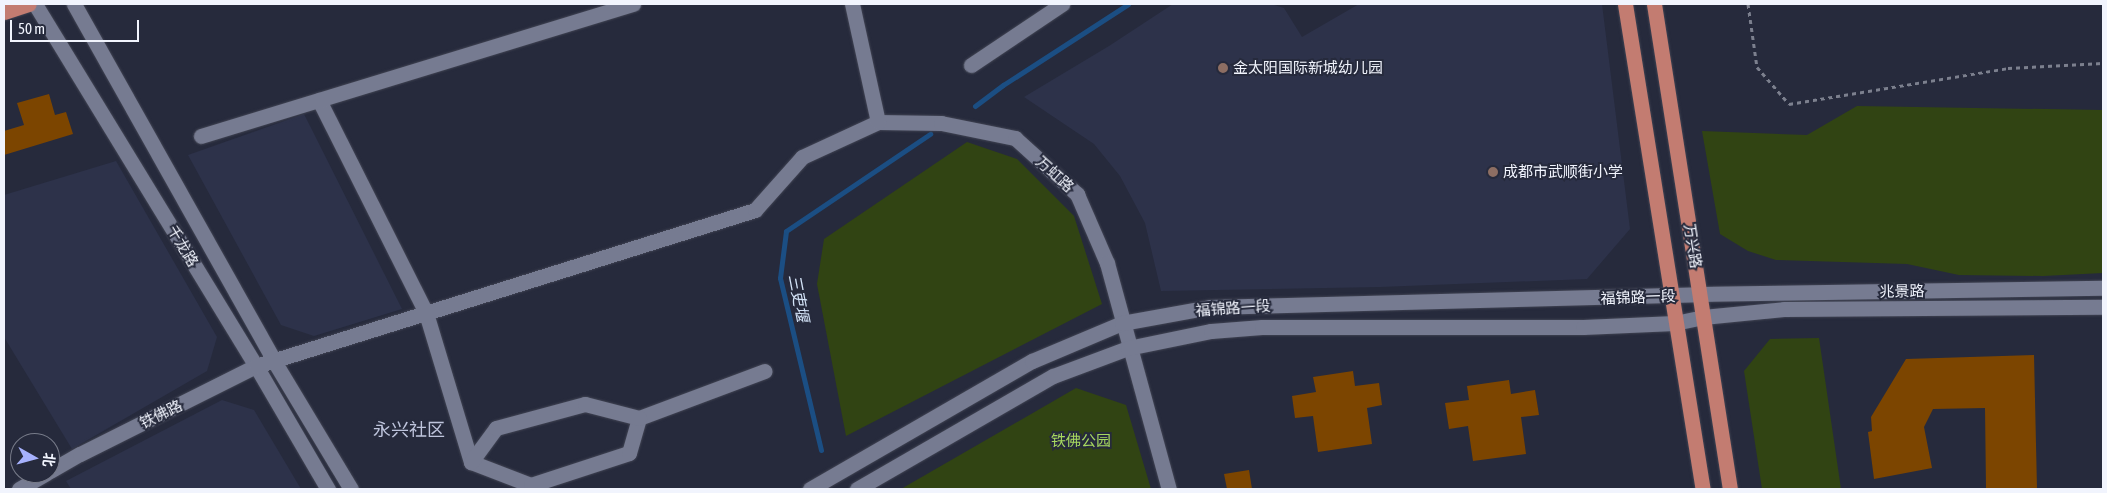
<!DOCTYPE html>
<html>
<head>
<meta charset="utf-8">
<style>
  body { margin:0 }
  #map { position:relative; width:2107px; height:493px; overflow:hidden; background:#262a3c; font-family:"Asap Condensed","Noto Sans SC",sans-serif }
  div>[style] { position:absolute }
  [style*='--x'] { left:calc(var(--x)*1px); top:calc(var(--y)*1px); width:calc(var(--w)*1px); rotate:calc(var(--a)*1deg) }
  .built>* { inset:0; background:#2d324a }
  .green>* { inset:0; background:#314413 }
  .stream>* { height:5px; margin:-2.5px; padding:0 2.5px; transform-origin:2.5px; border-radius:2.5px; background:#1b4e83 }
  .building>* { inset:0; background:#7c4500 }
  .path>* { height:3px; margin-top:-1.5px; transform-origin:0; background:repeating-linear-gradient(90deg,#7c808e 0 4px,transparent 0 8px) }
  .roads { filter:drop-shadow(0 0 1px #414453) drop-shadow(0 0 1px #414453) }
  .minor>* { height:15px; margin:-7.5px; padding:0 7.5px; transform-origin:7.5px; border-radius:7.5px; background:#767b91 }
  .major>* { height:15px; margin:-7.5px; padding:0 7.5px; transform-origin:7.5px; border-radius:7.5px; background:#c37c71 }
  .dots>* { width:14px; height:14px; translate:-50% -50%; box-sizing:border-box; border:2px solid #262a3c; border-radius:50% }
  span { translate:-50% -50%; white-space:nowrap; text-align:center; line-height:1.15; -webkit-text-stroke:4px #262a3c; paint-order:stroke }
  .poi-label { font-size:15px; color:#f1f4fd }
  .left { translate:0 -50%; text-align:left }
  .street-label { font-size:15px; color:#f1f4fd }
  .park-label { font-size:15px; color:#a7d85f }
  .water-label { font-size:16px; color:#d4e4f8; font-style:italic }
  .quarter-label { font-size:18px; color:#bec4dc }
  .frame { position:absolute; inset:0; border:5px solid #f1f4fd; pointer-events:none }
  .north { position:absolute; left:10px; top:433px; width:50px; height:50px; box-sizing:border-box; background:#262a3c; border:1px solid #777b89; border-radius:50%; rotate:97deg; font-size:14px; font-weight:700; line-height:20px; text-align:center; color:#f1f4fd }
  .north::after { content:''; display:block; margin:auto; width:18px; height:22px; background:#a6b1fc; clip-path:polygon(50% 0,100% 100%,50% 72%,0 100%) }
  .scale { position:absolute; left:10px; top:20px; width:129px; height:22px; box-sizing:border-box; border:2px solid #f1f4fd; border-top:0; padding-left:6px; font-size:15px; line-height:18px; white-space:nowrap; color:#f1f4fd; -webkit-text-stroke:4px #262a3c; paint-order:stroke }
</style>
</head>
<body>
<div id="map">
  <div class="built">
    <div style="clip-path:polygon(1173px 4px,1271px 4px,1284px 8px,1302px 37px,1359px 4px,1602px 4px,1630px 229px,1587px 279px,1380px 287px,1161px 291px,1145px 223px,1120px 176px,1094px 144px,1024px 97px,1109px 46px)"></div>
    <div style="clip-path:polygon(304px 114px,402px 309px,314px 336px,281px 325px,188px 155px)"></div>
    <div style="clip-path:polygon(116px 161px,217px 337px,207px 371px,72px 449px,4px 337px,4px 195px)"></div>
    <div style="clip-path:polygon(222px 400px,254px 410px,301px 489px,71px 489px,66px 481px)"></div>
  </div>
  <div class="green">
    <div style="clip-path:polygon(1857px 106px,2103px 110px,2103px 273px,2043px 276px,1959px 275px,1907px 264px,1776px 260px,1748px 251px,1720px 234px,1702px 131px,1807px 135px)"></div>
    <div style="clip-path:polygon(967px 142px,1017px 159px,1074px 216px,1102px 304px,846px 436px,817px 284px,824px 239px)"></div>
    <div style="clip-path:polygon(1819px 338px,1841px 489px,1762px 489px,1744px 371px,1770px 339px)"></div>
    <div style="clip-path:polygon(1076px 388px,1126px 405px,1151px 489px,901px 489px)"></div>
  </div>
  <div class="stream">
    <div style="--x:975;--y:106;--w:35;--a:-37"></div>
    <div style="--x:1003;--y:85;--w:149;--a:-32.9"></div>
    <div style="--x:821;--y:450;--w:177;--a:-103.4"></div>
    <div style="--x:780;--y:278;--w:47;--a:-82.7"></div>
    <div style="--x:786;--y:231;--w:174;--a:-34"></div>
  </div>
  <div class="building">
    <div style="clip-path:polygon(49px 94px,55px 115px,66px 112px,73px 134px,4px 155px,4px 131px,24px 125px,17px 103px)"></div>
    <div style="clip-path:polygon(2034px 355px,2037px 489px,1986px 489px,1985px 408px,1933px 409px,1924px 427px,1932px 468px,1874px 479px,1868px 432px,1872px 431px,1871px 417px,1906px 359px)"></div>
    <div style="clip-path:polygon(1353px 371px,1355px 386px,1379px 383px,1382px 405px,1367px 408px,1372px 444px,1318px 452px,1313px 416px,1295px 418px,1292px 396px,1316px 392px,1313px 377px)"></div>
    <div style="clip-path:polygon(1509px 380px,1511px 394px,1535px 390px,1539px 415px,1521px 417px,1526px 454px,1473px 461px,1468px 426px,1449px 429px,1445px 403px,1469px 400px,1467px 386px)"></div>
    <div style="clip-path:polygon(1249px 470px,1252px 489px,1227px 489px,1224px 474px)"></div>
  </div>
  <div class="path">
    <div style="--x:1748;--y:4;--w:64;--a:81.9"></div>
    <div style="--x:1757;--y:67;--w:49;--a:49.1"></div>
    <div style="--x:1789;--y:104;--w:222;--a:-9.3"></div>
    <div style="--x:2008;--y:68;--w:95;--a:-3"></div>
  </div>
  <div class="roads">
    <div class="minor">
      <div style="--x:35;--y:4;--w:424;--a:58.6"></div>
      <div style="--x:256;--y:366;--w:143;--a:59.7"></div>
      <div style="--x:74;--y:4;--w:409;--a:60.7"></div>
      <div style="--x:274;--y:361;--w:149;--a:59"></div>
      <div style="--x:971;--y:65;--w:110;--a:-33.8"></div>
      <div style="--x:319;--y:100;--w:238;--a:63.3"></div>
      <div style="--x:426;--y:313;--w:156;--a:73.2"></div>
      <div style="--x:471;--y:462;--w:64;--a:21"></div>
      <div style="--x:531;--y:485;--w:103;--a:-18.1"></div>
      <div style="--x:629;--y:453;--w:36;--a:-74"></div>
      <div style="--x:639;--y:418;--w:134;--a:-20.5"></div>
      <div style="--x:878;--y:122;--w:63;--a:0.9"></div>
      <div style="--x:941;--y:123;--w:76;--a:11.5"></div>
      <div style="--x:1015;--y:138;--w:84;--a:42.1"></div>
      <div style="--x:1077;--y:194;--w:75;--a:66.5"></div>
      <div style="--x:1107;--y:263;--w:234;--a:74.7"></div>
      <div style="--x:201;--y:136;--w:452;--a:-17"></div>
      <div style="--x:471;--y:462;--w:42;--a:-53.7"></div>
      <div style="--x:496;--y:428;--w:92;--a:-15.1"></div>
      <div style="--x:585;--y:404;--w:56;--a:14.5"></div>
      <div style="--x:50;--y:471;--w:34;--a:-30"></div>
      <div style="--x:80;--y:454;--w:197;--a:-26.6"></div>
      <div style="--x:256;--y:366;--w:523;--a:-17.36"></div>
      <div style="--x:755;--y:210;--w:71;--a:-48.4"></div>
      <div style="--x:802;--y:157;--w:84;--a:-24.7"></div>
      <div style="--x:878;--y:122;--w:121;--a:-102.4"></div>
      <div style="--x:19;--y:489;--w:32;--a:-30"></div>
      <div style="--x:810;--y:489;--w:256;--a:-30"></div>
      <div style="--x:1032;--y:361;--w:98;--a:-22.9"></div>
      <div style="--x:1122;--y:323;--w:89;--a:-10.3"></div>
      <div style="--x:1210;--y:307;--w:490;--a:-1.5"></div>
      <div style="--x:1700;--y:294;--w:403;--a:-0.9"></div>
      <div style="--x:857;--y:489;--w:226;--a:-30"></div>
      <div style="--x:1053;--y:376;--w:80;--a:-20.5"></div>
      <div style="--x:1128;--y:348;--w:85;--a:-11.6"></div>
      <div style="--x:1211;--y:331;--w:51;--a:-4.5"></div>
      <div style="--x:1262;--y:327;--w:321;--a:0"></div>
      <div style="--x:1583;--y:327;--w:92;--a:-2.5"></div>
      <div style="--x:1675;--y:323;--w:29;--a:-12"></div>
      <div style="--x:1703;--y:317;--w:81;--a:-5.6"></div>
      <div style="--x:1784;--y:309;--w:319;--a:-0.4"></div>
    </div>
    <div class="major">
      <div style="--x:1625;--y:4;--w:491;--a:80.9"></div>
      <div style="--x:1654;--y:4;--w:491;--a:81.1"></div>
      <div style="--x:4;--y:12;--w:26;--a:-18"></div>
    </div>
  </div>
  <div class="dots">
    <div style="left:1223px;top:68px;background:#8d6e63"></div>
    <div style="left:1493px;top:172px;background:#8d6e63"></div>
  </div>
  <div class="poi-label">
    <span class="left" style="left:1233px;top:68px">金太阳国际新城幼儿园</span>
    <span class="left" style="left:1503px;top:172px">成都市武顺街小学</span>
  </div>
  <div class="street-label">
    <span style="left:1055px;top:174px;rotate:42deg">万虹路</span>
    <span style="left:183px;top:246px;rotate:59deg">千龙路</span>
    <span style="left:1693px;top:246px;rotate:81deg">万兴路</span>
    <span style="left:1902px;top:291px;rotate:-1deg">兆景路</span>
    <span style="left:1638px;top:297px;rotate:-2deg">福锦路一段</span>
    <span style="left:1233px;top:308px;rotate:-4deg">福锦路一段</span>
    <span style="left:161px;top:414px;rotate:-26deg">铁佛路</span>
  </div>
  <div class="park-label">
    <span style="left:1081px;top:441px">铁佛公园</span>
  </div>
  <div class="water-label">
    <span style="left:799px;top:298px;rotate:79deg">三吏堰</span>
  </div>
  <div class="quarter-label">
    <span style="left:409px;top:430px">永兴社区</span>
  </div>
  <div class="frame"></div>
  <div class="north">北</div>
  <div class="scale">50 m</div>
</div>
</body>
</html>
